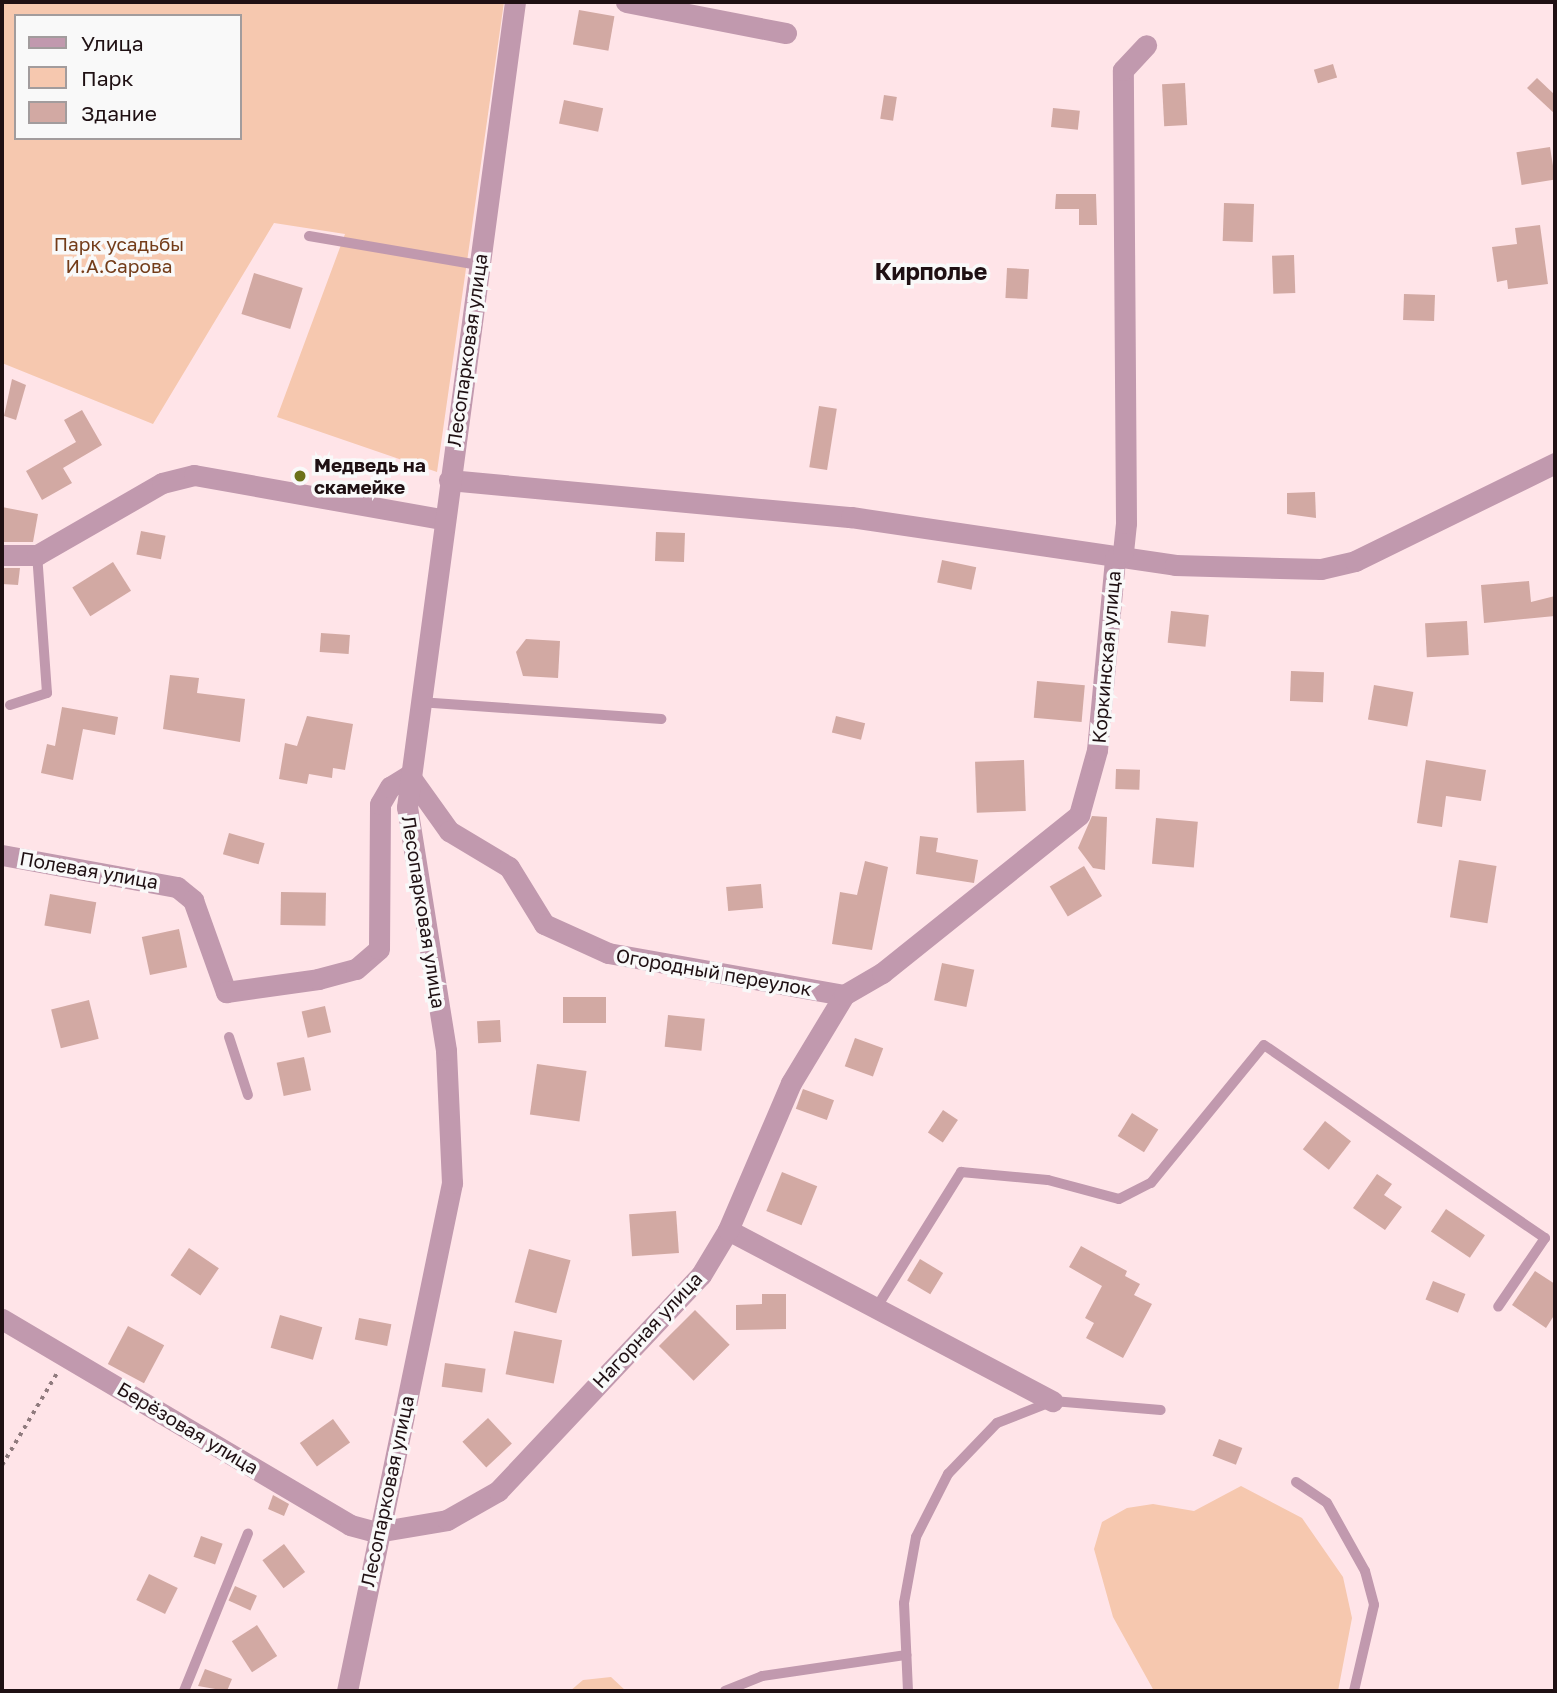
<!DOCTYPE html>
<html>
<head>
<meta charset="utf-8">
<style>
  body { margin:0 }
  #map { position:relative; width:1557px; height:1693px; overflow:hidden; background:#ffe4e8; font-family:"Golos Text",sans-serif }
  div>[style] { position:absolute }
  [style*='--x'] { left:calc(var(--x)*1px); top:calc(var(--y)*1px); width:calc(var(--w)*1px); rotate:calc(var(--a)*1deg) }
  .green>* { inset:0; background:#f6c8af }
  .building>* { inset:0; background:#d2a9a3; transform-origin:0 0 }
  .path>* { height:3.5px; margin-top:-1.75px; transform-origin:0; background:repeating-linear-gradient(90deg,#907b7e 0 3.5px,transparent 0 8.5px) }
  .service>* { height:10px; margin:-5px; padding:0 5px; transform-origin:5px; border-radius:5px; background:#c199ae }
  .minor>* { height:21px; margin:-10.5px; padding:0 10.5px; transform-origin:10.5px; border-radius:10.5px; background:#c199ae }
  .tertiary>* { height:21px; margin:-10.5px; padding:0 10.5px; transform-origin:10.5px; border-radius:10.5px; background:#c199ae }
  .dots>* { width:19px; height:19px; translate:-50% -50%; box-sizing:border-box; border:4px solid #f9f9f9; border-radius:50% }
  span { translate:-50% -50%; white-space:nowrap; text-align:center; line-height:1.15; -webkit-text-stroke:7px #f9f9f9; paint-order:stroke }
  .park-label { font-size:19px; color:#733c19 }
  .street-label { font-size:19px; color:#1f1013 }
  .poi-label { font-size:19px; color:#1f1013; font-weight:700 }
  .left { translate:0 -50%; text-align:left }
  .quarter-label { font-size:23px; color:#1f1013; font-weight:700 }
  .frame { position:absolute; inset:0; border:4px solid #1f1013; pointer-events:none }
  .legend { position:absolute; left:14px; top:14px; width:228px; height:126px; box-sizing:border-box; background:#f9f9f9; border:2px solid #a29c9d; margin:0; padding:9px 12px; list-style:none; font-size:21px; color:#1f1013 }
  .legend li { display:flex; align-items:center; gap:14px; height:35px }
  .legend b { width:35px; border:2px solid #a29c9d }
</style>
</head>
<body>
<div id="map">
  <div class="green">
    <div style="clip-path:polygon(evenodd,2px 2px,504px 2px,437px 472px,277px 417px,345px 234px,274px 223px,153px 424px,2px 363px,2px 2px,16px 16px,240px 16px,240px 138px,16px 138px,16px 16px)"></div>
    <div style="clip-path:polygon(1241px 1486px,1302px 1518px,1343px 1577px,1352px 1618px,1338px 1691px,1154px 1691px,1113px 1617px,1094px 1549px,1102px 1522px,1127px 1508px,1153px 1504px,1194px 1511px)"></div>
    <div style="clip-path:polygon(611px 1677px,626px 1691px,570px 1691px,583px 1680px)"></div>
  </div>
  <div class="building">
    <div style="left:579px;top:10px;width:36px;height:35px;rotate:10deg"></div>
    <div style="left:1333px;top:64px;width:14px;height:20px;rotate:73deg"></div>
    <div style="clip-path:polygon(1537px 78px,1555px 95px,1555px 114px,1527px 88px)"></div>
    <div style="left:1185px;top:83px;width:42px;height:23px;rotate:87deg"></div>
    <div style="left:884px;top:95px;width:13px;height:24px;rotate:9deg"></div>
    <div style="left:564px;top:100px;width:40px;height:24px;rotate:12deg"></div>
    <div style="left:1053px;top:108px;width:27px;height:19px;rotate:6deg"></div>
    <div style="left:1550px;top:147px;width:33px;height:34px;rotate:81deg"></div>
    <div style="clip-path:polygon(1056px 194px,1096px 194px,1097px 225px,1079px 225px,1079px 209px,1055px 209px)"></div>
    <div style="left:1224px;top:203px;width:30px;height:38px;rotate:2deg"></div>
    <div style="clip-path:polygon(1540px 225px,1548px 284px,1508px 289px,1507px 280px,1497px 282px,1492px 247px,1517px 244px,1515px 228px)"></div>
    <div style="left:1294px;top:255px;width:38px;height:22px;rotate:88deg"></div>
    <div style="left:1007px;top:268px;width:22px;height:30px;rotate:3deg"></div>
    <div style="left:254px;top:273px;width:51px;height:43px;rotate:17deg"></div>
    <div style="left:1404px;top:294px;width:31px;height:26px;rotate:2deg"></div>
    <div style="clip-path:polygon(12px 379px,26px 385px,16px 420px,4px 416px)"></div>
    <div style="left:819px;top:406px;width:18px;height:62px;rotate:9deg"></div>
    <div style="clip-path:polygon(82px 410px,102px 445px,63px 468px,72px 483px,42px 500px,26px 471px,76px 442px,64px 420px)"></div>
    <div style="clip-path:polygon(1315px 492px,1316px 518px,1287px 514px,1287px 493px)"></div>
    <div style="clip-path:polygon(2px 507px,38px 514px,33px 542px,2px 542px)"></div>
    <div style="left:141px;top:531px;width:25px;height:24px;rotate:11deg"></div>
    <div style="left:656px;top:532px;width:29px;height:29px;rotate:2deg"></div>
    <div style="left:942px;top:560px;width:35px;height:23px;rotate:12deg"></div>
    <div style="left:113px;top:562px;width:34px;height:48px;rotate:58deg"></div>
    <div style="clip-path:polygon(2px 568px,20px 568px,18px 585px,2px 584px)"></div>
    <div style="clip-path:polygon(1529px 581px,1531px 602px,1555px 596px,1555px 616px,1484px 623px,1481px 585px)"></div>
    <div style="left:1171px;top:611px;width:38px;height:32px;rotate:6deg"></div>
    <div style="left:1467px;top:621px;width:34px;height:42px;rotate:87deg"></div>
    <div style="left:321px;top:633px;width:29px;height:19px;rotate:4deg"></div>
    <div style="clip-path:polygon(526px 639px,560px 641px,558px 678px,523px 676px,516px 652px)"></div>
    <div style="left:1291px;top:671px;width:33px;height:30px;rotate:2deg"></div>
    <div style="clip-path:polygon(170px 675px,199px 678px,197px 693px,245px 699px,240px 742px,163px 729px)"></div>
    <div style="left:1037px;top:681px;width:48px;height:37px;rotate:5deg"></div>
    <div style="left:1374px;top:685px;width:40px;height:35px;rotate:10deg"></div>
    <div style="clip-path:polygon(62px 707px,118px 717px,115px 735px,83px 729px,73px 780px,41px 773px,47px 744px,55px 746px)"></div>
    <div style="clip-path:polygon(307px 716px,353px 724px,345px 770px,333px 768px,332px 778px,309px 774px,307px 784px,279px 779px,285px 743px,297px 746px)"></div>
    <div style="left:836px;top:716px;width:30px;height:17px;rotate:14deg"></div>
    <div style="left:1024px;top:760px;width:51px;height:49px;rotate:88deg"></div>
    <div style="clip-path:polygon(1426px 760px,1486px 770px,1481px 801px,1446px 796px,1442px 827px,1417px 823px)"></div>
    <div style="left:1116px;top:769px;width:24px;height:20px;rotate:2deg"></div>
    <div style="clip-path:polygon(1092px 816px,1107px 817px,1105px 870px,1093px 868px,1078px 848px)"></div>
    <div style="left:1156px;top:818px;width:42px;height:46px;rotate:5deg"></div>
    <div style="left:229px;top:833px;width:37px;height:22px;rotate:16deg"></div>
    <div style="clip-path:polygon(920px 836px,938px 838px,936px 852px,978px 860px,974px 883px,916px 874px)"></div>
    <div style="left:1459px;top:860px;width:38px;height:58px;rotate:9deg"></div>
    <div style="clip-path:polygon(865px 861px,888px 867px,872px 950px,832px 944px,840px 892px,857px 895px)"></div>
    <div style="left:1084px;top:866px;width:35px;height:40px;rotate:59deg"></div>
    <div style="left:761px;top:884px;width:24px;height:35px;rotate:85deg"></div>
    <div style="left:281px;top:892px;width:45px;height:33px;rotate:1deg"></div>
    <div style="left:50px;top:894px;width:47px;height:32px;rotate:10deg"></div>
    <div style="left:179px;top:929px;width:39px;height:38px;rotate:78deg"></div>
    <div style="left:942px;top:963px;width:33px;height:38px;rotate:12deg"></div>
    <div style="left:563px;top:997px;width:43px;height:26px"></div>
    <div style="left:89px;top:1000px;width:40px;height:39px;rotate:76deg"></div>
    <div style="left:325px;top:1006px;width:27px;height:24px;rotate:77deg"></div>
    <div style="left:668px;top:1015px;width:37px;height:32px;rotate:6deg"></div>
    <div style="left:500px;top:1020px;width:22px;height:23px;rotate:87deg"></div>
    <div style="left:855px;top:1038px;width:30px;height:30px;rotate:20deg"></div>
    <div style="left:304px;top:1057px;width:34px;height:28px;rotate:78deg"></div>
    <div style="left:537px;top:1064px;width:50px;height:51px;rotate:8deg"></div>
    <div style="left:803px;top:1089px;width:33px;height:21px;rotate:20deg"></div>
    <div style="left:943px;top:1110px;width:18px;height:27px;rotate:34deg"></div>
    <div style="left:1132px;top:1113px;width:31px;height:27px;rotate:32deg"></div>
    <div style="left:1325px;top:1121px;width:33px;height:36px;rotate:38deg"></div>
    <div style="left:782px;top:1172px;width:38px;height:42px;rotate:22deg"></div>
    <div style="clip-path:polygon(1377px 1174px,1392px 1184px,1384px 1195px,1402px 1207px,1385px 1230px,1353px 1208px)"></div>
    <div style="left:1446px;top:1209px;width:47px;height:27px;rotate:34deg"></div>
    <div style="left:676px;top:1211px;width:42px;height:47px;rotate:86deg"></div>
    <div style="clip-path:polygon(1081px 1246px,1127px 1271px,1125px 1276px,1140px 1284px,1134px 1295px,1152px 1304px,1123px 1358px,1086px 1338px,1094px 1323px,1085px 1318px,1102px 1286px,1069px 1267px)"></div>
    <div style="left:189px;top:1248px;width:36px;height:33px;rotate:34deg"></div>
    <div style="left:529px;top:1249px;width:43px;height:55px;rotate:15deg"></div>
    <div style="left:920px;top:1259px;width:27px;height:25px;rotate:31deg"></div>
    <div style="clip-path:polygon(1535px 1271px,1555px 1284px,1555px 1314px,1546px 1328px,1512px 1305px)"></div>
    <div style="left:1433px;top:1281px;width:35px;height:20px;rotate:22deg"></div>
    <div style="clip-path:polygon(762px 1294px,786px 1294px,786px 1329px,736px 1330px,736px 1305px,762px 1304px)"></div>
    <div style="left:695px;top:1310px;width:49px;height:51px;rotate:45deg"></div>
    <div style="left:280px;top:1315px;width:44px;height:34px;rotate:16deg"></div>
    <div style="left:359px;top:1318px;width:33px;height:22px;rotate:11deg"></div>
    <div style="left:128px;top:1326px;width:41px;height:43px;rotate:28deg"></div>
    <div style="left:514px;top:1331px;width:49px;height:44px;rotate:11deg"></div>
    <div style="left:445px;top:1363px;width:41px;height:24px;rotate:8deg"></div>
    <div style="left:488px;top:1418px;width:35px;height:35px;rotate:47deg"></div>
    <div style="left:333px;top:1419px;width:29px;height:41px;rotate:54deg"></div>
    <div style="left:1219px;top:1439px;width:25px;height:18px;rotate:21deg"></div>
    <div style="clip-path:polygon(273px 1495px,289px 1504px,284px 1516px,268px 1509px)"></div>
    <div style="left:201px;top:1536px;width:23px;height:22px;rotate:20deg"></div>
    <div style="left:284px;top:1544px;width:35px;height:27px;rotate:53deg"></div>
    <div style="left:149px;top:1574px;width:32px;height:29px;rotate:26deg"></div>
    <div style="left:235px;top:1586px;width:24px;height:16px;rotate:24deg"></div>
    <div style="left:257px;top:1625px;width:37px;height:30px;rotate:57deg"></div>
    <div style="clip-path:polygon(205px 1669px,232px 1679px,227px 1691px,198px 1686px)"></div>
  </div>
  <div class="path">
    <div style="--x:2;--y:1465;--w:107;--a:-59.1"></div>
  </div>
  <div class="service">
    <div style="--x:309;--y:236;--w:172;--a:9.7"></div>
    <div style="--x:419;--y:702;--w:243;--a:4"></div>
    <div style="--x:10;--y:705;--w:39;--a:-18"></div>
    <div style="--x:47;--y:693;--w:138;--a:-94.1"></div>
    <div style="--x:229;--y:1037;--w:61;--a:71.9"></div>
    <div style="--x:878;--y:1305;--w:157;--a:-58"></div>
    <div style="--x:961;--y:1172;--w:87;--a:5.3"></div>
    <div style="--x:1048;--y:1180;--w:73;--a:15"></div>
    <div style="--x:1119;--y:1199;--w:36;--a:-27"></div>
    <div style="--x:1151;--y:1183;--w:178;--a:-50.7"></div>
    <div style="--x:1264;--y:1045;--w:341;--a:34.5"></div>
    <div style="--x:1545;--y:1238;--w:83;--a:124.3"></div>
    <div style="--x:1296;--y:1482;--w:37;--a:34"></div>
    <div style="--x:1327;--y:1503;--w:78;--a:60.8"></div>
    <div style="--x:1365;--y:1571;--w:35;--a:75"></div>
    <div style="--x:1374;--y:1605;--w:88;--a:103.1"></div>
    <div style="--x:184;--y:1691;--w:170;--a:-67.9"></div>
    <div style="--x:725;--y:1691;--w:40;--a:-22"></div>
    <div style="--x:762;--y:1676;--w:146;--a:-8.3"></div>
    <div style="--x:908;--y:1691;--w:88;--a:-92.6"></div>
    <div style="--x:904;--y:1603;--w:67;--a:-79.7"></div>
    <div style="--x:916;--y:1537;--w:71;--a:-63.1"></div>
    <div style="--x:948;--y:1474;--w:71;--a:-46.1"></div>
    <div style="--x:997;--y:1423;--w:60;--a:-21.4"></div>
    <div style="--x:1053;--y:1401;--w:108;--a:4.8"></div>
  </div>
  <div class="minor">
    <div style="--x:626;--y:2;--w:163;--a:11"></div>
    <div style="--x:449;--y:480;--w:404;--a:5.3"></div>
    <div style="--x:851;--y:517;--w:328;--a:8.4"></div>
    <div style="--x:1175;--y:565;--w:146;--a:1.6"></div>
    <div style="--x:1321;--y:569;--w:35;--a:-13"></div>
    <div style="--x:1355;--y:561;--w:223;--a:-26.1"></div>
    <div style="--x:2;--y:555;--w:35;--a:0"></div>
    <div style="--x:37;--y:555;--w:144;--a:-29.9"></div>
    <div style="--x:162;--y:483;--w:33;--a:-14"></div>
    <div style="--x:194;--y:475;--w:251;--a:10.1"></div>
    <div style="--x:2;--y:855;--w:178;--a:10.4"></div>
    <div style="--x:177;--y:887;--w:21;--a:39"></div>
    <div style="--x:193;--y:900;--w:98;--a:70.3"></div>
    <div style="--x:226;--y:992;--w:93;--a:-8"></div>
    <div style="--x:318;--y:979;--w:39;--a:-15"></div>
    <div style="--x:356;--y:969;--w:30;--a:-41"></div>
    <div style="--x:379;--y:949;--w:145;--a:-89.6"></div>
    <div style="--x:380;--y:804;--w:20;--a:-60"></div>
    <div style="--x:390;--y:787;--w:22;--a:-32"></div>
    <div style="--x:409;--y:775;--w:69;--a:54.5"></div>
    <div style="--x:449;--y:831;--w:70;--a:31"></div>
    <div style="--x:509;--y:867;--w:67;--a:58.4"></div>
    <div style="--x:544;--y:924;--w:70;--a:24.4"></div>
    <div style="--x:608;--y:953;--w:240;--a:10.1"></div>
    <div style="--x:728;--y:1230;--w:367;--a:27.8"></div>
    <div style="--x:2;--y:1319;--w:404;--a:30.6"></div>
    <div style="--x:350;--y:1525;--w:28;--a:15"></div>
    <div style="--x:377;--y:1532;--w:71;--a:-9.7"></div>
    <div style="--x:447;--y:1520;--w:59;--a:-29.6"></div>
    <div style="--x:498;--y:1491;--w:296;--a:-46.8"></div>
    <div style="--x:701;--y:1275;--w:52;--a:-59"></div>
    <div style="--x:728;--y:1230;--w:160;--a:-66.8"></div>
    <div style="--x:791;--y:1083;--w:103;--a:-58.9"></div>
    <div style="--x:844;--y:995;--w:44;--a:-30.1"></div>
    <div style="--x:882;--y:973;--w:253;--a:-38.7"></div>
    <div style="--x:1079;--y:815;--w:67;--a:-74.5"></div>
    <div style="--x:1097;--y:750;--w:193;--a:-84.6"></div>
    <div style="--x:1115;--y:558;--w:10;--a:-37"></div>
    <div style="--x:1123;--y:552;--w:29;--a:-84"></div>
    <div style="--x:1126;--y:523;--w:453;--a:-90.4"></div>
    <div style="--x:1123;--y:70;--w:34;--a:-47"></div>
  </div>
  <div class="tertiary">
    <div style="--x:347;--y:1691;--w:519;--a:-78.32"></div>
    <div style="--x:452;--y:1183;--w:133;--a:-92.6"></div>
    <div style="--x:446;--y:1050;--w:246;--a:-99.1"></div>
    <div style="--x:407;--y:807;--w:812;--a:-82.36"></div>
  </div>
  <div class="dots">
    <div style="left:300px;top:476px;background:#6b7219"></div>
  </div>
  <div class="park-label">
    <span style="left:119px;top:255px">Парк усадьбы<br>И.А.Сарова</span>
  </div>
  <div class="street-label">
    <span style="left:467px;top:350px;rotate:-82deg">Лесопарковая улица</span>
    <span style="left:1106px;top:657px;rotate:-85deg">Коркинская улица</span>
    <span style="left:89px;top:870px;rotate:10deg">Полевая улица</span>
    <span style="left:424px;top:912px;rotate:81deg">Лесопарковая улица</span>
    <span style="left:714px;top:972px;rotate:10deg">Огородный переулок</span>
    <span style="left:647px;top:1330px;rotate:-47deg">Нагорная улица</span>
    <span style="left:188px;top:1428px;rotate:31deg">Берёзовая улица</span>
    <span style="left:387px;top:1491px;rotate:-78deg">Лесопарковая улица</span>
  </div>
  <div class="poi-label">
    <span class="left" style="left:314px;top:476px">Медведь на<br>скамейке</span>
  </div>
  <div class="quarter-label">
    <span style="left:931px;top:271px">Кирполье</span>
  </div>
  <div class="frame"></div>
  <ul class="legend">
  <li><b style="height:9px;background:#c199ae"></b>Улица</li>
  <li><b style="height:19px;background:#f6c8af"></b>Парк</li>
  <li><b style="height:19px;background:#d2a9a3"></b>Здание</li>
  </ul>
</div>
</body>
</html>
